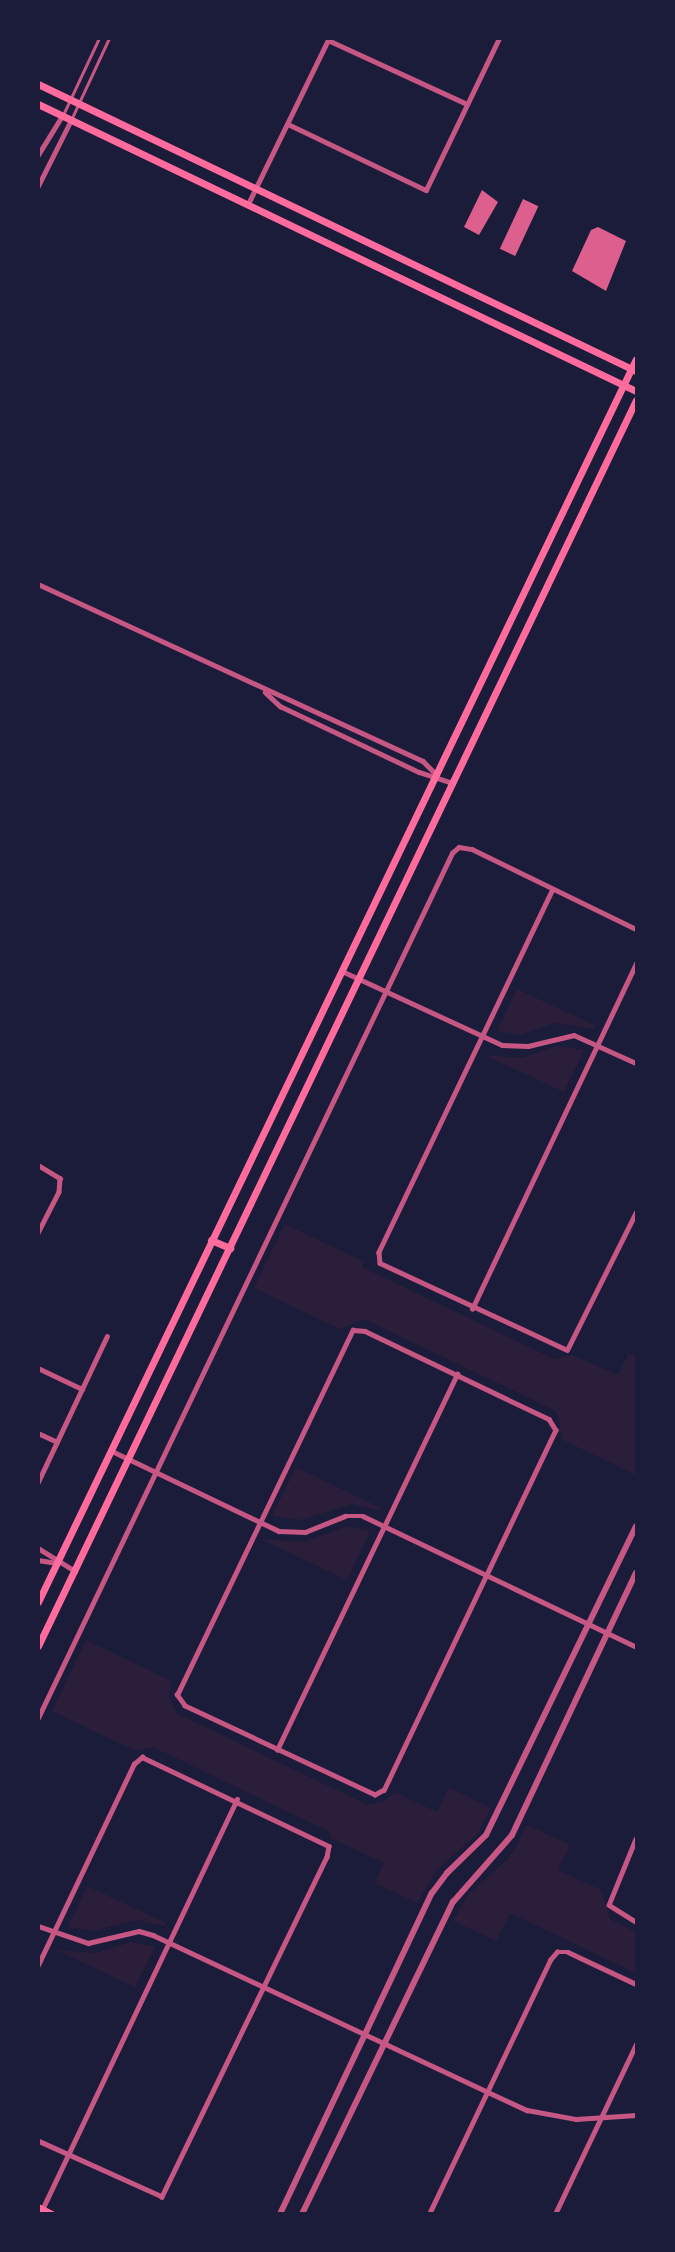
<!DOCTYPE html>
<html>
<head>
<meta charset="utf-8">
<style>
  body { margin:0 }
  #map { position:relative; width:675px; height:2252px; overflow:hidden; background:#1b1b3a; font-family:Figtree,sans-serif }
  div>[style] { position:absolute }
  [style*='--x'] { left:calc(var(--x)*1px); top:calc(var(--y)*1px); width:calc(var(--w)*1px); rotate:calc(var(--a)*1deg) }
  .green>* { inset:0; background:#2a1e3b }
  .building>* { inset:0; background:#dd5f8e; transform-origin:0 0 }
  .service>* { height:2.5px; margin:-1.25px; padding:0 1.25px; transform-origin:1.25px; border-radius:1.25px; background:#c65784 }
  .minor>* { height:4.5px; margin:-2.25px; padding:0 2.25px; transform-origin:2.25px; border-radius:2.25px; background:#c65784 }
  .tertiary>* { height:6px; margin:-3px; padding:0 3px; transform-origin:3px; border-radius:3px; background:#c65784 }
  .secondary>* { height:7px; margin:-3.5px; padding:0 3.5px; transform-origin:3.5px; border-radius:3.5px; background:#ff6b9d }
  span { translate:-50% -50%; white-space:nowrap; text-align:center; line-height:1.15; -webkit-text-stroke:5px #1b1b3a; paint-order:stroke }
  .frame { position:absolute; inset:0; border:40px solid #1b1b3a; pointer-events:none }
</style>
</head>
<body>
<div id="map">
  <div class="green">
    <div style="clip-path:polygon(517px 989px,596px 1026px,594px 1029px,555px 1023px,519px 1035px,497px 1031px)"></div>
    <div style="clip-path:polygon(557px 1046px,584px 1050px,564px 1092px,485px 1055px,522px 1058px)"></div>
    <div style="clip-path:polygon(285px 1224px,364px 1262px,362px 1267px,554px 1359px,572px 1355px,618px 1375px,629px 1353px,636px 1356px,636px 1475px,563px 1440px,556px 1411px,364px 1319px,340px 1329px,254px 1288px)"></div>
    <div style="clip-path:polygon(296px 1467px,381px 1508px,380px 1511px,352px 1504px,301px 1520px,272px 1516px)"></div>
    <div style="clip-path:polygon(349px 1526px,370px 1531px,347px 1580px,261px 1539px,304px 1542px)"></div>
    <div style="clip-path:polygon(86px 1640px,171px 1681px,169px 1696px,176px 1713px,368px 1805px,385px 1801px,394px 1792px,437px 1812px,449px 1787px,491px 1808px,478px 1833px,436px 1871px,417px 1903px,375px 1883px,384px 1863px,331px 1838px,328px 1831px,153px 1747px,136px 1751px,52px 1711px)"></div>
    <div style="clip-path:polygon(527px 1825px,570px 1845px,558px 1870px,601px 1890px,610px 1919px,636px 1932px,636px 1973px,510px 1913px,496px 1941px,453px 1921px,468px 1895px,510px 1857px)"></div>
    <div style="clip-path:polygon(87px 1886px,166px 1923px,165px 1926px,138px 1920px,92px 1931px,68px 1927px)"></div>
    <div style="clip-path:polygon(131px 1942px,155px 1947px,135px 1987px,56px 1950px,96px 1953px)"></div>
  </div>
  <div class="building">
    <div style="clip-path:polygon(482px 190px,498px 202px,479px 235px,464px 227px)"></div>
    <div style="left:523px;top:199px;width:17px;height:55px;rotate:25deg"></div>
    <div style="clip-path:polygon(598px 227px,626px 241px,606px 291px,572px 271px,591px 230px)"></div>
  </div>
  <div class="service">
    <div style="--x:63;--y:115;--w:85;--a:-64.9"></div>
    <div style="--x:71;--y:120;--w:90;--a:-65.1"></div>
  </div>
  <div class="minor">
    <div style="--x:328;--y:40;--w:153;--a:24.7"></div>
    <div style="--x:288;--y:124;--w:153;--a:25.6"></div>
    <div style="--x:426;--y:190;--w:169;--a:-64.3"></div>
    <div style="--x:38;--y:155;--w:46;--a:-58.4"></div>
    <div style="--x:38;--y:186;--w:74;--a:-63.4"></div>
    <div style="--x:248;--y:204;--w:185;--a:-64"></div>
    <div style="--x:38;--y:584;--w:424;--a:24.7"></div>
    <div style="--x:423;--y:761;--w:20;--a:45"></div>
    <div style="--x:265;--y:692;--w:21;--a:43"></div>
    <div style="--x:280;--y:706;--w:154;--a:25.4"></div>
    <div style="--x:419;--y:772;--w:36;--a:18"></div>
    <div style="--x:553;--y:889;--w:403;--a:115.6"></div>
    <div style="--x:379;--y:1252;--w:11;--a:85"></div>
    <div style="--x:380;--y:1263;--w:206;--a:24.9"></div>
    <div style="--x:567;--y:1350;--w:154;--a:-63.4"></div>
    <div style="--x:342;--y:971;--w:176;--a:24.8"></div>
    <div style="--x:502;--y:1045;--w:26;--a:2"></div>
    <div style="--x:528;--y:1046;--w:47;--a:-13.4"></div>
    <div style="--x:574;--y:1035;--w:68;--a:24.3"></div>
    <div style="--x:38;--y:1165;--w:26;--a:31"></div>
    <div style="--x:60;--y:1178;--w:14;--a:94"></div>
    <div style="--x:59;--y:1192;--w:46;--a:117.1"></div>
    <div style="--x:472;--y:1309;--w:383;--a:-64.6"></div>
    <div style="--x:353;--y:1330;--w:12;--a:5"></div>
    <div style="--x:365;--y:1331;--w:204;--a:25.6"></div>
    <div style="--x:549;--y:1419;--w:13;--a:58"></div>
    <div style="--x:556;--y:1430;--w:399;--a:115.5"></div>
    <div style="--x:384;--y:1790;--w:10;--a:151"></div>
    <div style="--x:375;--y:1795;--w:210;--a:-154.9"></div>
    <div style="--x:185;--y:1706;--w:14;--a:-126"></div>
    <div style="--x:177;--y:1695;--w:405;--a:-64.3"></div>
    <div style="--x:38;--y:1368;--w:49;--a:25.5"></div>
    <div style="--x:38;--y:1433;--w:21;--a:25"></div>
    <div style="--x:112;--y:1451;--w:185;--a:25.6"></div>
    <div style="--x:279;--y:1531;--w:26;--a:2"></div>
    <div style="--x:305;--y:1532;--w:43;--a:-21.8"></div>
    <div style="--x:345;--y:1516;--w:18;--a:0"></div>
    <div style="--x:363;--y:1516;--w:303;--a:25.6"></div>
    <div style="--x:38;--y:1482;--w:161;--a:-64.7"></div>
    <div style="--x:38;--y:1548;--w:44;--a:31.9"></div>
    <div style="--x:38;--y:1560;--w:19;--a:9"></div>
    <div style="--x:38;--y:1718;--w:959;--a:-64.42"></div>
    <div style="--x:452;--y:853;--w:9;--a:-41"></div>
    <div style="--x:459;--y:847;--w:13;--a:9"></div>
    <div style="--x:472;--y:849;--w:182;--a:26"></div>
    <div style="--x:277;--y:1750;--w:417;--a:-64.4"></div>
    <div style="--x:636;--y:1839;--w:71;--a:112.2"></div>
    <div style="--x:609;--y:1905;--w:32;--a:32"></div>
    <div style="--x:38;--y:1926;--w:53;--a:18.8"></div>
    <div style="--x:88;--y:1943;--w:52;--a:-13.2"></div>
    <div style="--x:139;--y:1931;--w:15;--a:16"></div>
    <div style="--x:153;--y:1935;--w:413;--a:25.1"></div>
    <div style="--x:527;--y:2110;--w:50;--a:10.4"></div>
    <div style="--x:576;--y:2119;--w:60;--a:-3.8"></div>
    <div style="--x:38;--y:1965;--w:223;--a:-64.5"></div>
    <div style="--x:134;--y:1764;--w:11;--a:-41"></div>
    <div style="--x:142;--y:1757;--w:207;--a:25.5"></div>
    <div style="--x:329;--y:1846;--w:11;--a:100"></div>
    <div style="--x:327;--y:1857;--w:378;--a:115.9"></div>
    <div style="--x:162;--y:2197;--w:136;--a:-155.7"></div>
    <div style="--x:40;--y:2214;--w:459;--a:-64.6"></div>
    <div style="--x:429;--y:2214;--w:281;--a:-64.5"></div>
    <div style="--x:550;--y:1960;--w:11;--a:-49"></div>
    <div style="--x:557;--y:1952;--w:11;--a:0"></div>
    <div style="--x:568;--y:1952;--w:75;--a:25.2"></div>
    <div style="--x:555;--y:2214;--w:188;--a:-64.5"></div>
  </div>
  <div class="tertiary">
    <div style="--x:280;--y:2214;--w:355;--a:-64.7"></div>
    <div style="--x:432;--y:1893;--w:25;--a:-53"></div>
    <div style="--x:447;--y:1873;--w:54;--a:-44.3"></div>
    <div style="--x:486;--y:1835;--w:343;--a:-64.1"></div>
    <div style="--x:302;--y:2214;--w:347;--a:-64.2"></div>
    <div style="--x:453;--y:1902;--w:89;--a:-48.6"></div>
    <div style="--x:512;--y:1835;--w:290;--a:-64.7"></div>
  </div>
  <div class="secondary">
    <div style="--x:38;--y:84;--w:663;--a:25.64"></div>
    <div style="--x:38;--y:104;--w:663;--a:25.64"></div>
    <div style="--x:211;--y:1240;--w:21;--a:23"></div>
    <div style="--x:38;--y:1602;--w:1379;--a:-64.31"></div>
    <div style="--x:38;--y:1646;--w:1382;--a:-64.36"></div>
    <div style="--x:38;--y:2207;--w:16;--a:27"></div>
  </div>
  <div class="frame"></div>
</div>
</body>
</html>
